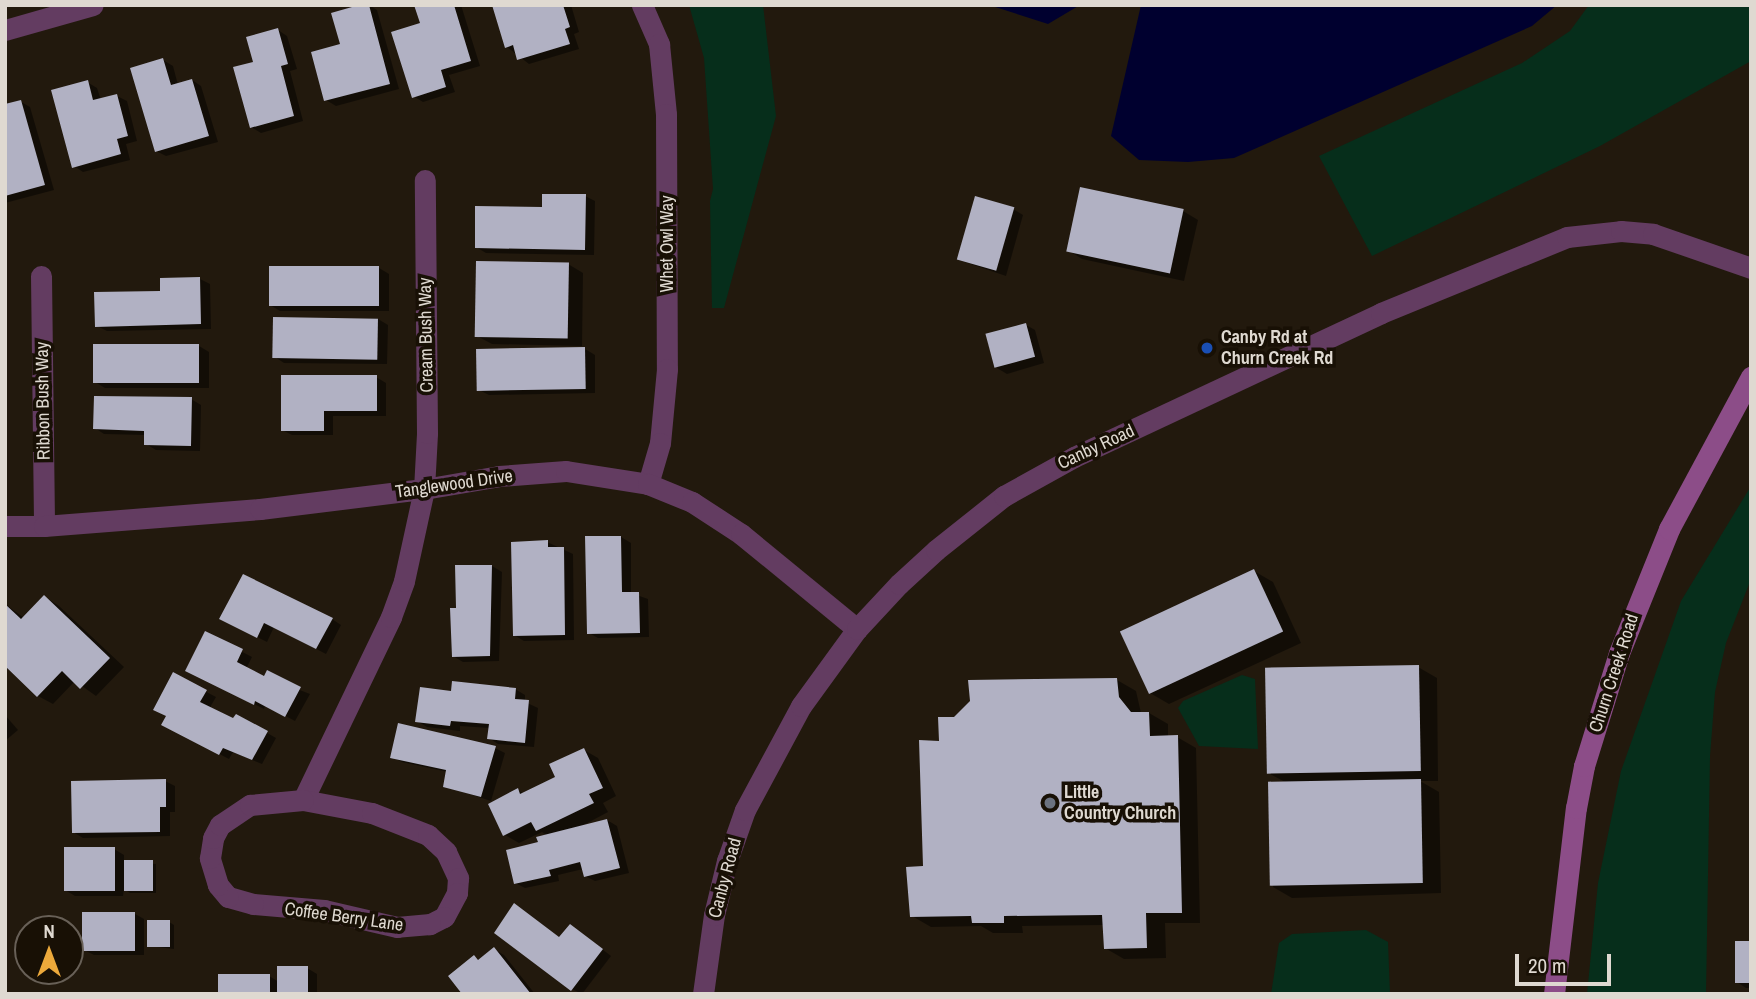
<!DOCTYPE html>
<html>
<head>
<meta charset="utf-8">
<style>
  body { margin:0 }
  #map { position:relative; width:1756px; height:999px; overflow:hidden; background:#22190d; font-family:"Archivo Narrow",sans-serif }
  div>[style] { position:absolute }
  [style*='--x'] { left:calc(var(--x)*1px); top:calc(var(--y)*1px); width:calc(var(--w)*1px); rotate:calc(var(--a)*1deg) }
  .green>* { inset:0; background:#062e1b }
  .water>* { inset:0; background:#00002f }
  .shadow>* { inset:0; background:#0007 }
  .building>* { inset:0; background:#b1b1c3; transform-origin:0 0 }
  .street>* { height:21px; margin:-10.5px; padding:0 10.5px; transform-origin:10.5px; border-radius:10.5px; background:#633c61 }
  .secondary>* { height:21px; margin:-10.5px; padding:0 10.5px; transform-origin:10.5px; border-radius:10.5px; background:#8c4d88 }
  .dots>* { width:19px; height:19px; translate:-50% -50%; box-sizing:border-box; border:4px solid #181005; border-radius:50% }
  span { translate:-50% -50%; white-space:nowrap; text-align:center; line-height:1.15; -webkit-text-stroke:7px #181005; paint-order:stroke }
  .street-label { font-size:18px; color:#dfd9d1 }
  .poi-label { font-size:18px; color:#dfd9d1; font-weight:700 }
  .left { translate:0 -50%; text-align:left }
  .frame { position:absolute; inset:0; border:7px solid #dfd9d1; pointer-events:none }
  .north { position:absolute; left:14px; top:915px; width:70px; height:70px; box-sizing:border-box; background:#181005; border:2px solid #686057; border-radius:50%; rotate:0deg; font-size:19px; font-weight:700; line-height:28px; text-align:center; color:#dfd9d1 }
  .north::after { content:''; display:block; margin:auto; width:24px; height:32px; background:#eca93b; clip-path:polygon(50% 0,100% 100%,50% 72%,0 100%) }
  .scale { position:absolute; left:1515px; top:954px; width:96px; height:32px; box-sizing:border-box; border:4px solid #dfd9d1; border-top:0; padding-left:9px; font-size:21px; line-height:24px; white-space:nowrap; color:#dfd9d1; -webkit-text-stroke:5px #181005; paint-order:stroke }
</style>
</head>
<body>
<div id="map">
  <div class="green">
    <div style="clip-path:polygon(689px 5px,763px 5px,776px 116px,724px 308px,712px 308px,710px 201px,713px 189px,704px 58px)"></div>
    <div style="clip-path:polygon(1589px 5px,1751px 5px,1751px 61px,1600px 146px,1372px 256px,1319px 156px,1522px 63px,1570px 31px)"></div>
    <div style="clip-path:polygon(1751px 486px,1751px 579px,1726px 643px,1715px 692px,1710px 756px,1706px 994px,1587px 994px,1598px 883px,1621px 771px,1681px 601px)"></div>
    <div style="clip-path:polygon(1242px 675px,1255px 679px,1258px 749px,1199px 746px,1178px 708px,1183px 701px)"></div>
    <div style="clip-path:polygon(1366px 930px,1388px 942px,1390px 994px,1271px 994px,1279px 943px,1292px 934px)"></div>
  </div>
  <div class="water">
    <div style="clip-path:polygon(989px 5px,1080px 5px,1048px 24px)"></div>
    <div style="clip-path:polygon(1141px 5px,1557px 5px,1532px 26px,1234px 158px,1188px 162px,1139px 160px,1111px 136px)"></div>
  </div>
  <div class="shadow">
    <div style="clip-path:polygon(369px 5px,377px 10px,399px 89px,336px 106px,326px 100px,342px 45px)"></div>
    <div style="clip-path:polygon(416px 5px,461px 5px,480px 66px,449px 75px,455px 92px,423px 102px,413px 96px,423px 24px)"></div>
    <div style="clip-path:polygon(494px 5px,571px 5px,579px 32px,574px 34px,579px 49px,529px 64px,507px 47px)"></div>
    <div style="clip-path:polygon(278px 30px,287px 36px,297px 69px,290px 71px,303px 121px,261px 133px,251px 127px,255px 63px)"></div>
    <div style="clip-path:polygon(163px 60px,173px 66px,178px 85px,192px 80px,201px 86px,218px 142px,166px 156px,156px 151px)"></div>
    <div style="clip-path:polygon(87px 82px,97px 88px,101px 100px,117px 96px,127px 101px,137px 141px,126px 144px,130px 160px,83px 172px,74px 166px)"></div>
    <div style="clip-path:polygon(21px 102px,30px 107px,54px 190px,5px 203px,5px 106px)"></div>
    <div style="clip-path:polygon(585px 196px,595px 201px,594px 255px,486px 253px,476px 247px,543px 209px)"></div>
    <div style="clip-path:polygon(1013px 209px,1023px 215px,1006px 276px,959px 260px)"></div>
    <div style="clip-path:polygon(1183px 211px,1198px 220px,1184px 281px,1082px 259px,1068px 250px)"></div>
    <div style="clip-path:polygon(568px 264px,583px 273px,582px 346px,492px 344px,477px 336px)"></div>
    <div style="clip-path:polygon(379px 268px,389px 274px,389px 311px,280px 311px,270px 305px)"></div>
    <div style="clip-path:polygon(200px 279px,210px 284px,211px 329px,107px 331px,97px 326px,162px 292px)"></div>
    <div style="clip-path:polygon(378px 319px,388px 325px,387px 364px,284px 363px,275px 357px)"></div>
    <div style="clip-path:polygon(1026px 325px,1035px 330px,1044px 363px,1007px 374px,997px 368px)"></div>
    <div style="clip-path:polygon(199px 346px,209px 352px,209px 388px,105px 388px,95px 382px)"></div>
    <div style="clip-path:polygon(585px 349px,595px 355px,595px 393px,489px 395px,479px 390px)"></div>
    <div style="clip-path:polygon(376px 377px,386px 383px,386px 416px,333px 416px,333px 435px,292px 435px,282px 430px)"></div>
    <div style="clip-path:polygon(191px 399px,201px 405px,200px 451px,156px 450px,146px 444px,146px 435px,104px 434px,95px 428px)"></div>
    <div style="clip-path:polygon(621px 537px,631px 543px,631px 593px,648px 599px,649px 637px,598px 638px,589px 633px)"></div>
    <div style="clip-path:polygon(547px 542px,573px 554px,574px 640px,524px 641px,514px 635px)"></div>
    <div style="clip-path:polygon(492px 566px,502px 572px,499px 661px,463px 662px,453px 656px,458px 609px)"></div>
    <div style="clip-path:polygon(1254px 571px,1273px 582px,1301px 643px,1169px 704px,1150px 693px)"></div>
    <div style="clip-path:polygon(45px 597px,59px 606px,124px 667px,96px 696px,75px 681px,53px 704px,38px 696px,5px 664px,5px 604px,24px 618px)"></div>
    <div style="clip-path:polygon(332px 619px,341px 625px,326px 654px,274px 627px,267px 642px,231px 624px)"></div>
    <div style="clip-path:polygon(206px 633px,252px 657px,246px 669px,310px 694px,295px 721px,265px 705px,264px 709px,197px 676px)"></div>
    <div style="clip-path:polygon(1418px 667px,1437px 678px,1438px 781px,1420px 781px,1439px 792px,1441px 893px,1292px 898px,1273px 887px,1289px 784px,1270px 774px)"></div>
    <div style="clip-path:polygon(174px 675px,216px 697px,209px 709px,234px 721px,237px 716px,276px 738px,262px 764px,233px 752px,229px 759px,173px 730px,168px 716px)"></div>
    <div style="clip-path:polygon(1117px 680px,1136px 691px,1141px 713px,1149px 713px,1168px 724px,1168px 737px,1177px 737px,1196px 748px,1200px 923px,1165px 923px,1166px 958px,1124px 959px,1105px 948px,1104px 925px,1022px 926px,1023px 933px,993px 933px,981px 926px,931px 927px,912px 916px,925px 868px,941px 742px,955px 719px)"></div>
    <div style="clip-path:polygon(515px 689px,525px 695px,525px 702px,538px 708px,534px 747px,498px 744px,489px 738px,490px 728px,460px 726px,460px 731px,427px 727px,417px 721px,453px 693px)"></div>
    <div style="clip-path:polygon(5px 715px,18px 730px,5px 741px)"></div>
    <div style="clip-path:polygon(495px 748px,505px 753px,491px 801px,445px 786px,448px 772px,402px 762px,392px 757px)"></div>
    <div style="clip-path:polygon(584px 750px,598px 758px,616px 796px,603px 803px,608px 812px,578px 828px,607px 820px,617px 826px,629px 873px,595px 881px,585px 876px,583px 869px,558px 875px,559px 881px,525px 888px,515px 883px,548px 836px,542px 832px,519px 843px,505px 835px,518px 790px,524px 794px,558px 778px)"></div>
    <div style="clip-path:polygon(165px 781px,175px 786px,175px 812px,170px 812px,170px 836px,83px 838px,73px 832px)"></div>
    <div style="clip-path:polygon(114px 849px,124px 855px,124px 862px,156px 864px,156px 893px,130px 893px,124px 889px,123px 896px,75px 896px,65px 890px)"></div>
    <div style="clip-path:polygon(135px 914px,144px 919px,144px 955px,94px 955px,84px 950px)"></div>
    <div style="clip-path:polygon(169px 922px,174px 925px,174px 949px,149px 946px)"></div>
    <div style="clip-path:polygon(580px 932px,611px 956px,582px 994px,572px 989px,560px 939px)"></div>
    <div style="clip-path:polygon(1751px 943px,1751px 988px,1746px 988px,1737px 982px)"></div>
    <div style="clip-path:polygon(494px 949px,504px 955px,535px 994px,464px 994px,474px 957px,480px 961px)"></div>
    <div style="clip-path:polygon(307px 968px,317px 974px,317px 994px,219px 994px,269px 976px,279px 982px)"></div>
  </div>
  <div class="building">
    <div style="clip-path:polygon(359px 5px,369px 5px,390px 84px,324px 101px,311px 52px,340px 44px,331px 13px)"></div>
    <div style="clip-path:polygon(414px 5px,454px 5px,471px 61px,441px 70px,446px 87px,412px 98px,391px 32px,420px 23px)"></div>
    <div style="clip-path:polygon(492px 5px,563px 5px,570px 27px,565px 29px,570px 44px,517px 60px,513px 45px,505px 48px)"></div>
    <div style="clip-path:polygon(278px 28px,288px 64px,281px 66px,294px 116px,250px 128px,233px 67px,253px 62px,246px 37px)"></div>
    <div style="clip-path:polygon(163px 58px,171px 85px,192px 79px,209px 136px,155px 152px,130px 68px)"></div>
    <div style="clip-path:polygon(88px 80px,93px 100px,117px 94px,128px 136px,117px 139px,121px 154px,72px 168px,51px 90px)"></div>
    <div style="clip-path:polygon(21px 100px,45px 185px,5px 196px,5px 104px)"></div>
    <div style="left:1080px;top:187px;width:106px;height:66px;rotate:12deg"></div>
    <div style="clip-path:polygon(542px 194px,586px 194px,585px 250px,475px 248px,475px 206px,542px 207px)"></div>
    <div style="left:975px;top:196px;width:41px;height:66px;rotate:16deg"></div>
    <div style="left:476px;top:261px;width:93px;height:76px;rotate:1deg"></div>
    <div style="left:269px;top:266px;width:110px;height:40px"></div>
    <div style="clip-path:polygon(200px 277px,201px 324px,95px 327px,94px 292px,160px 291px,160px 278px)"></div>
    <div style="left:273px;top:317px;width:105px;height:41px;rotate:1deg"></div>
    <div style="left:1026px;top:323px;width:35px;height:42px;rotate:75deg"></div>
    <div style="left:93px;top:344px;width:106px;height:39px"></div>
    <div style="left:585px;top:347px;width:42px;height:109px;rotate:89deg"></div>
    <div style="clip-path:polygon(281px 375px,377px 375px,377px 411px,324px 411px,324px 431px,281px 431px)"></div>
    <div style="clip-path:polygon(94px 396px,192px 397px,191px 446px,144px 445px,144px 431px,93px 429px)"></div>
    <div style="clip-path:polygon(585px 536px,621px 536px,622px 592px,639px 592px,640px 633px,587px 634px)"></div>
    <div style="clip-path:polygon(548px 540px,548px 547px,564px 547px,565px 635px,513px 636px,511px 542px)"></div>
    <div style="clip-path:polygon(455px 565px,492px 565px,490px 656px,452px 657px,450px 608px,456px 608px)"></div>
    <div style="left:1254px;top:569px;width:69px;height:148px;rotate:65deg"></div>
    <div style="clip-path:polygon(243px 574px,333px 618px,316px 649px,264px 623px,257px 638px,219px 619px)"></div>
    <div style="clip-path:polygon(44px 595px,110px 658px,80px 689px,62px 671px,37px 697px,5px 666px,5px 604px,21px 619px)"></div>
    <div style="clip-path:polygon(205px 631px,243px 649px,237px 662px,264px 676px,267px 670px,301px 687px,285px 717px,255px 701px,254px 705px,185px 671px)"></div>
    <div style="left:1419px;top:665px;width:106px;height:154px;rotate:89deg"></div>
    <div style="clip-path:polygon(173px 672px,207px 690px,200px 702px,233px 718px,236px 714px,268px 731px,252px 760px,223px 748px,219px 755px,161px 725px,166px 716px,153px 710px)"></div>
    <div style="clip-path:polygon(1117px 678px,1119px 697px,1131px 712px,1149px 712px,1150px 736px,1178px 735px,1182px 913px,1146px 913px,1147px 948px,1104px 949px,1102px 915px,1004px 916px,1004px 923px,972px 923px,971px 916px,910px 917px,906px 867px,923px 866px,919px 740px,939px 741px,938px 717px,954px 717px,970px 701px,968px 680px)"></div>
    <div style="clip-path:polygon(452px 681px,516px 688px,515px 699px,529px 700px,525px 743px,487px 739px,489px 724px,451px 721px,450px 726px,415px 722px,420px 687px,451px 691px)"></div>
    <div style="clip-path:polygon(398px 723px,496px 746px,481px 797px,443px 787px,446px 770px,390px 758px)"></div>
    <div style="clip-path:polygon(584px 748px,603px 788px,589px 794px,594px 803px,536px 831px,531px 822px,503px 836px,488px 804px,518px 788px,520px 794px,555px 777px,549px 764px)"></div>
    <div style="clip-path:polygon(166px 779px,166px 807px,160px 807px,160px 832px,72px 833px,71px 781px)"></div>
    <div style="left:1421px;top:779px;width:104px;height:153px;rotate:89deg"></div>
    <div style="clip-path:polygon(607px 819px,620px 868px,584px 877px,580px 862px,549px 870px,551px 876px,514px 884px,506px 850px,538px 842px,536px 837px)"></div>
    <div style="left:64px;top:847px;width:51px;height:44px"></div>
    <div style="left:124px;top:860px;width:29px;height:31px"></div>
    <div style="clip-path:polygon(514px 903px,559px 937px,570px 924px,603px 949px,571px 991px,494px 933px)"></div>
    <div style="left:82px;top:912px;width:53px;height:39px"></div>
    <div style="left:147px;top:920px;width:23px;height:27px"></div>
    <div style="left:1735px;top:941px;width:16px;height:42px"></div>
    <div style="clip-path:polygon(494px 947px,531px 994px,462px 994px,448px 976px,474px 955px,478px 960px)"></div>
    <div style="left:277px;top:966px;width:31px;height:28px"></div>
    <div style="left:218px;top:974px;width:52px;height:20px"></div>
  </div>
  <div class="street">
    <div style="--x:642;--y:5;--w:43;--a:66.4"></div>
    <div style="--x:659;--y:44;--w:70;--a:84.3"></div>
    <div style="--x:666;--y:114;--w:255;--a:89.8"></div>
    <div style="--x:667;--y:369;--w:74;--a:95.4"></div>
    <div style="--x:660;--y:443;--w:43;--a:106.3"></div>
    <div style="--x:5;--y:30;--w:91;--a:-15.9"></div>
    <div style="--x:41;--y:276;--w:250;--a:89.3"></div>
    <div style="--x:5;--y:526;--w:39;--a:0"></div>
    <div style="--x:44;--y:526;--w:217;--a:-4.5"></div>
    <div style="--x:260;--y:509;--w:165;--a:-7"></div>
    <div style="--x:424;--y:489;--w:76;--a:-9.8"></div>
    <div style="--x:499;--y:476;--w:67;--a:-4.3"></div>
    <div style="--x:566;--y:471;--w:83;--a:9"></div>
    <div style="--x:648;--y:484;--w:48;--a:22.2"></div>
    <div style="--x:692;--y:502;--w:59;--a:33.1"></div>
    <div style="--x:741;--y:534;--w:150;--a:39.3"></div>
    <div style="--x:303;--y:800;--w:203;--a:-64.3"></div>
    <div style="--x:391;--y:617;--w:38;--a:-70"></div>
    <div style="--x:404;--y:581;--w:94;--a:-77.7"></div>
    <div style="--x:424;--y:489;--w:56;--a:-86.9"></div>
    <div style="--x:427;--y:433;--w:253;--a:-90.5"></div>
    <div style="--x:303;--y:800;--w:70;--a:10.7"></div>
    <div style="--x:372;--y:813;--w:60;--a:21.4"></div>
    <div style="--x:428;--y:835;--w:25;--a:43"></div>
    <div style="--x:446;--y:852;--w:29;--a:65"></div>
    <div style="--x:458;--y:878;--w:15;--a:94"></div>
    <div style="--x:457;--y:893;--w:27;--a:118"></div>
    <div style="--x:444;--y:917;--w:16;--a:153"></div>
    <div style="--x:430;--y:924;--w:33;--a:175"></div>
    <div style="--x:397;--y:927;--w:75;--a:-166.9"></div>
    <div style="--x:324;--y:910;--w:71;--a:-175.2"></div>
    <div style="--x:253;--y:904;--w:26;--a:-164"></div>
    <div style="--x:228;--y:897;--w:16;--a:-130"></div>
    <div style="--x:218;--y:885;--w:28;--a:-107"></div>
    <div style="--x:210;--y:858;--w:20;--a:-81"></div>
    <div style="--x:213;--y:838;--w:15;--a:-62"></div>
    <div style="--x:220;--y:825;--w:36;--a:-34"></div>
    <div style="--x:250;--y:805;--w:53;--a:-5.4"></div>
    <div style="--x:703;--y:994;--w:80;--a:-82.1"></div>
    <div style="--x:714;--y:915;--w:56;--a:-76.5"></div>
    <div style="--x:727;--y:861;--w:54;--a:-70.6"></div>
    <div style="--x:745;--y:810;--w:118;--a:-61.7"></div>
    <div style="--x:801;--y:706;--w:95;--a:-54"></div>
    <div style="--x:857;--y:629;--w:62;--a:-47"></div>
    <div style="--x:899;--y:584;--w:50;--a:-42.6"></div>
    <div style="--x:936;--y:550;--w:87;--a:-38.5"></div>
    <div style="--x:1004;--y:496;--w:80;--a:-29.1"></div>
    <div style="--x:1074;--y:457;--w:339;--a:-25.1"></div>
    <div style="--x:1381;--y:313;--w:201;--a:-22.2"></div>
    <div style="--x:1567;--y:237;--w:54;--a:-6.3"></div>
    <div style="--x:1621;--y:231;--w:32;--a:5"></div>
    <div style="--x:1653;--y:234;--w:104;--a:19.1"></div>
  </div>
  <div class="secondary">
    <div style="--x:1554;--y:994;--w:187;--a:-83.3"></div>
    <div style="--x:1576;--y:808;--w:43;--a:-79.2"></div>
    <div style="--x:1584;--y:766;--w:118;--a:-72.8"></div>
    <div style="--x:1619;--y:653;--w:134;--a:-68"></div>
    <div style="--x:1669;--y:529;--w:173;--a:-61.7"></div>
  </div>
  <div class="dots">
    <div style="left:1207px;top:348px;background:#1a4fb4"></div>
    <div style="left:1050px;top:803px;background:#6b7280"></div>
  </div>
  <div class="street-label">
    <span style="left:667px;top:244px;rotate:-90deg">Whet Owl Way</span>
    <span style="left:426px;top:335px;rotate:-91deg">Cream Bush Way</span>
    <span style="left:43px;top:401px;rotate:-91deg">Ribbon Bush Way</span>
    <span style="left:1096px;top:447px;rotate:-25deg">Canby Road</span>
    <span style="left:454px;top:484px;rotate:-8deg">Tanglewood Drive</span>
    <span style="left:1614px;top:673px;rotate:-72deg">Churn Creek Road</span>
    <span style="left:725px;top:878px;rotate:-75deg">Canby Road</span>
    <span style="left:344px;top:917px;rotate:8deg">Coffee Berry Lane</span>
  </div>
  <div class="poi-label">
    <span class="left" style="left:1221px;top:348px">Canby Rd at<br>Churn Creek Rd</span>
    <span class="left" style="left:1064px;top:803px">Little<br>Country Church</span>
  </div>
  <div class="frame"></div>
  <div class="north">N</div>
  <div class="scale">20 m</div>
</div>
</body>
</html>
